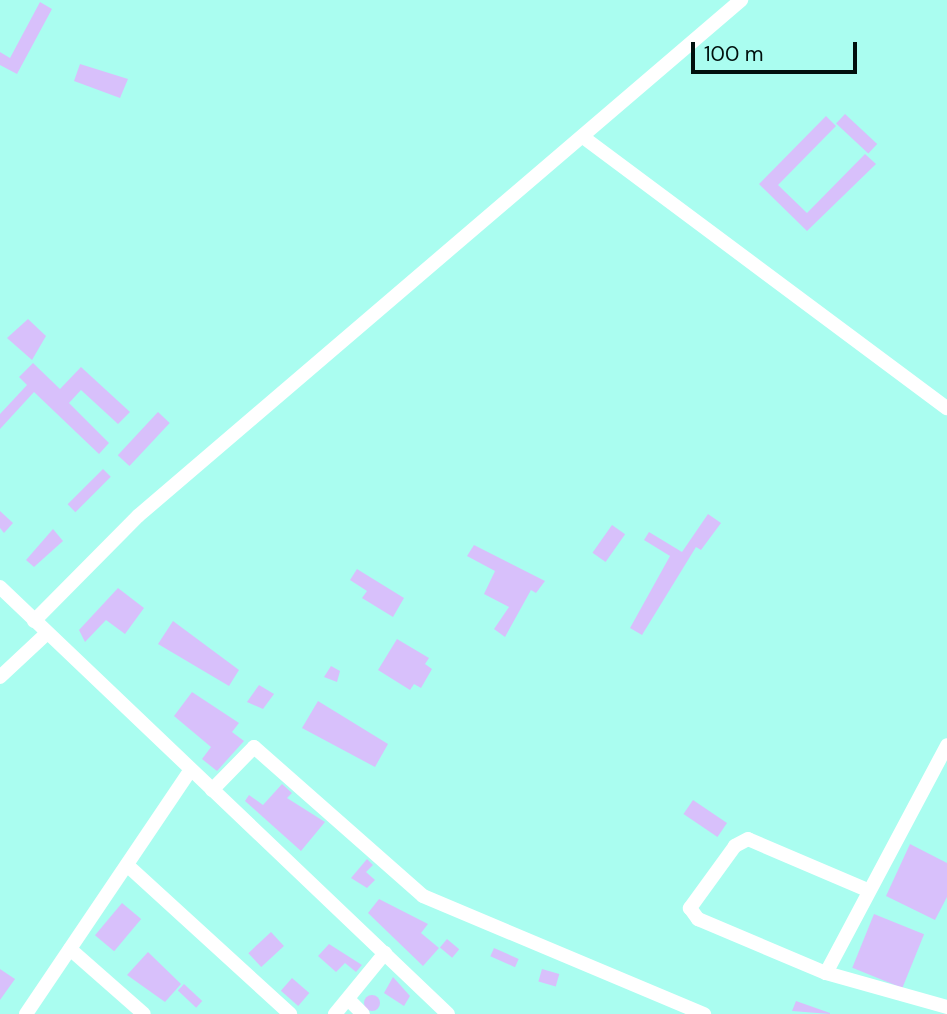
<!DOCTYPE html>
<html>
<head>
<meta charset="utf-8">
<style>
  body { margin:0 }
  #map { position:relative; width:947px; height:1014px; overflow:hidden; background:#aafdf0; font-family:"DM Sans",sans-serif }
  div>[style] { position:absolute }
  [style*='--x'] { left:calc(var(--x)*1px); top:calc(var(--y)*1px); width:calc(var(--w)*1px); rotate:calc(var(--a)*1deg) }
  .building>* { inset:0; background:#d8c0fb; transform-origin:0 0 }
  .round { border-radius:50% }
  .minor>* { height:14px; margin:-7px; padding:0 7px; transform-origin:7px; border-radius:7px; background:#fff }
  span { translate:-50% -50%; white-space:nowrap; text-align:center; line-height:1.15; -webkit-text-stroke:5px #aafdf0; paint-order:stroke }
  .scale { position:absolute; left:691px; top:42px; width:166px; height:32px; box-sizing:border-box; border:4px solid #00100d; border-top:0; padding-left:9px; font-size:21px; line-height:24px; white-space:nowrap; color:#00100d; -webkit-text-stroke:5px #aafdf0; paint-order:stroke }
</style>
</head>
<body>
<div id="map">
  <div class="building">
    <div style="clip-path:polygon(40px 2px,52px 9px,17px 74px,0 65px,0 52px,10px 58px)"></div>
    <div style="clip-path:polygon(80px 64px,128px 79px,120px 98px,74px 81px)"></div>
    <div style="left:845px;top:114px;width:44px;height:13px;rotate:43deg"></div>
    <div style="clip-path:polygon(826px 116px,836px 126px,778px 185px,807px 213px,865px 154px,876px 164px,807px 231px,759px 184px)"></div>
    <div style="clip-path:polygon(28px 319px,46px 336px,32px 360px,7px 338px)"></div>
    <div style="clip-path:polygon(33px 363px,60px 389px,81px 367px,130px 412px,118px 424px,81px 390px,69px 403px,109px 443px,99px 454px,34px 392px,0 429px,0 414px,27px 385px,19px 377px)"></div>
    <div style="left:158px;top:412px;width:16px;height:59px;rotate:43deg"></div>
    <div style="left:103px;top:469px;width:11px;height:50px;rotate:45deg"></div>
    <div style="clip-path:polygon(0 511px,13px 523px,4px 533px,0 528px)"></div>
    <div style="clip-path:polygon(708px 514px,721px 523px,701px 550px,696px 547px,642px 635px,630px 628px,670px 556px,644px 540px,649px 532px,682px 552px)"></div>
    <div style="left:612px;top:525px;width:16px;height:34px;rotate:35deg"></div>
    <div style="clip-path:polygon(53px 529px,63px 541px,34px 567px,26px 560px)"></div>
    <div style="clip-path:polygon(474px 545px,545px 581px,536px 593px,531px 590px,505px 637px,494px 629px,509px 607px,484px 594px,495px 571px,467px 556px)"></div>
    <div style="clip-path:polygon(357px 569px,404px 598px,393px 617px,362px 598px,367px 591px,350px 580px)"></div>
    <div style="clip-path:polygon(118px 588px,144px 608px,125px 634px,106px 620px,85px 642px,79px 630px)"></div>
    <div style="clip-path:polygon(173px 621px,239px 670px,229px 686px,158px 644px)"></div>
    <div style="clip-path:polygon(397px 639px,429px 658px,425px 664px,432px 669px,421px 688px,414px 684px,410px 690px,378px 670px)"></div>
    <div style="clip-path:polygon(331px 666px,340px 671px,337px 682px,324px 677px)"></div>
    <div style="clip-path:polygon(259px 685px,274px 694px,263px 709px,247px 702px)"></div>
    <div style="clip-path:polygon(192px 692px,239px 723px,232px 732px,244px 741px,217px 771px,202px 759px,211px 747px,174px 716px)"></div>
    <div style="clip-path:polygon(318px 701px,388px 744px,375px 767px,302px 728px)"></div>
    <div style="clip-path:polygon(282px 784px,292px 793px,287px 798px,325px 822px,301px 851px,245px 801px,249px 795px,263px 805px)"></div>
    <div style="left:693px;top:800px;width:41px;height:17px;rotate:34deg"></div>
    <div style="clip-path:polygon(910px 844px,947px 863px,947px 897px,935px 920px,886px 896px)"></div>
    <div style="clip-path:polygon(367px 859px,373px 865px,366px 872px,375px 880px,367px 888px,351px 878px)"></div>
    <div style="clip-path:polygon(379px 899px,428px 924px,421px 933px,439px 948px,423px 966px,368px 913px)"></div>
    <div style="left:122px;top:903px;width:25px;height:42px;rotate:40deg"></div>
    <div style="left:874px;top:914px;width:54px;height:58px;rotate:22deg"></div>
    <div style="left:271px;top:932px;width:19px;height:31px;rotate:47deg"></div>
    <div style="left:447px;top:939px;width:16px;height:11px;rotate:40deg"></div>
    <div style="clip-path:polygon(329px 944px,362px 965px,356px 972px,345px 963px,336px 972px,318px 956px)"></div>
    <div style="left:494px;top:948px;width:27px;height:9px;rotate:24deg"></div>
    <div style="clip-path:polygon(148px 952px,181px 984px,165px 1002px,127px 975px)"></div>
    <div style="clip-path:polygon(0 969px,15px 979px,0 1000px)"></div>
    <div style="left:542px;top:969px;width:18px;height:13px;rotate:16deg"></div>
    <div style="clip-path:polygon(393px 977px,410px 996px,404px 1006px,384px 993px)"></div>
    <div style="left:292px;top:978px;width:23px;height:17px;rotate:41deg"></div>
    <div style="left:184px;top:984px;width:25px;height:9px;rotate:43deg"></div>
    <div class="round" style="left:364px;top:995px;width:16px;height:16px"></div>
    <div style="clip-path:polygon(796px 1001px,830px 1013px,830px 1014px,792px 1011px)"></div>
  </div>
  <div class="minor">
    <div style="--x:583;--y:137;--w:454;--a:36.7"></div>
    <div style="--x:0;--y:587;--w:619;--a:43.63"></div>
    <div style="--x:34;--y:621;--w:148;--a:-45.3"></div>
    <div style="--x:138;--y:516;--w:794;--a:-40.55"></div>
    <div style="--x:0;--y:677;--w:64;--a:-43.1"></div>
    <div style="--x:212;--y:790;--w:60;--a:-45.7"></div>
    <div style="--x:254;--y:747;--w:225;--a:41.4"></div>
    <div style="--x:423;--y:896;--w:305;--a:22.8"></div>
    <div style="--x:127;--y:865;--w:221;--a:42.4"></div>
    <div style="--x:865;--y:889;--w:127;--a:-156.9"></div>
    <div style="--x:748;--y:839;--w:15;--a:152"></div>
    <div style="--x:735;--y:846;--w:77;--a:126"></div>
    <div style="--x:690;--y:908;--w:14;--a:54"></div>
    <div style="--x:698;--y:919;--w:139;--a:22.9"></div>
    <div style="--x:826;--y:973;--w:126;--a:15.7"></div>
    <div style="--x:70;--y:949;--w:98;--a:41.3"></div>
    <div style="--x:826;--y:973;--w:258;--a:-62"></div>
    <div style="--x:348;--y:999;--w:21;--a:45"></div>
    <div style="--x:26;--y:1014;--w:295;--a:-56"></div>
    <div style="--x:335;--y:1014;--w:79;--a:-50.7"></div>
  </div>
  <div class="scale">100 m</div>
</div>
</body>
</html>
